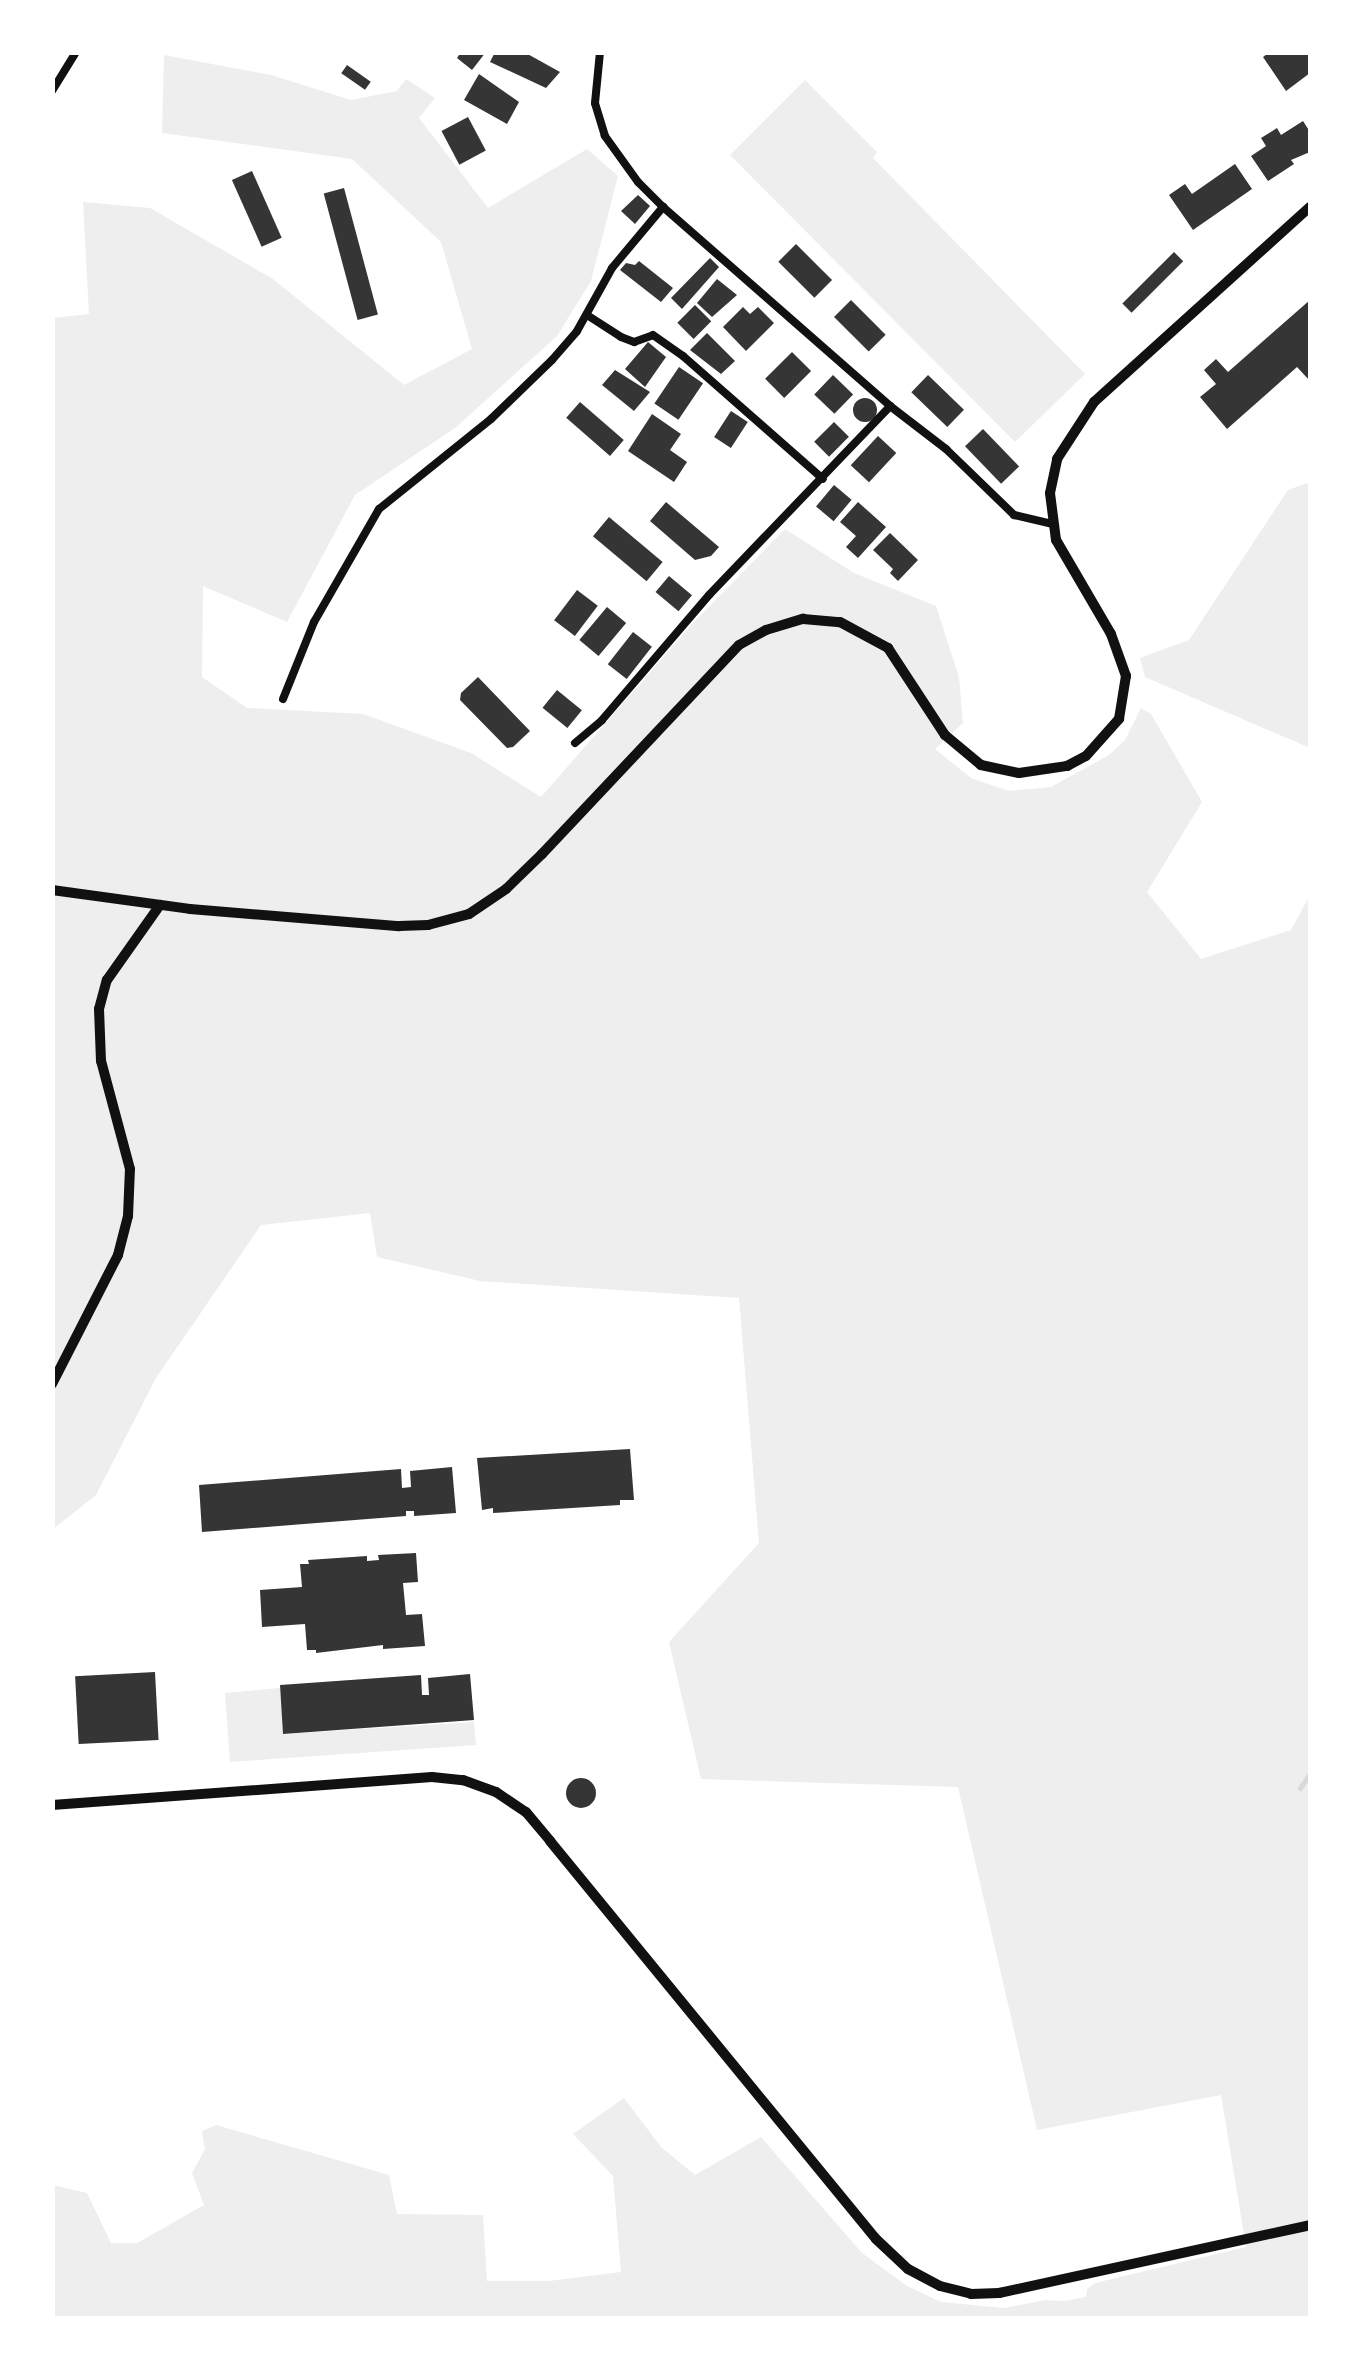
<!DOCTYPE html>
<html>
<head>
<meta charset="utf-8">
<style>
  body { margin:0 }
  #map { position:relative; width:1363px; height:2371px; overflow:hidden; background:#fff; font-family:"IBM Plex Serif",serif }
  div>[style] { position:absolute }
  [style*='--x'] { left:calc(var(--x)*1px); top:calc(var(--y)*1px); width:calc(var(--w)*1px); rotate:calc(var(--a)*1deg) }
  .green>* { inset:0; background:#eee }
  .stream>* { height:5px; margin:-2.5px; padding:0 2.5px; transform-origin:2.5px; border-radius:2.5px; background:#d9d9d9 }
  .building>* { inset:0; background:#353535; transform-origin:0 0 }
  .round { border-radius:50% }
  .minor>* { height:8px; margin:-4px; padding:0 4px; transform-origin:4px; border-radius:4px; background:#111 }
  .tertiary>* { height:10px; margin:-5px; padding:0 5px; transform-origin:5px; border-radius:5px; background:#111 }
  span { translate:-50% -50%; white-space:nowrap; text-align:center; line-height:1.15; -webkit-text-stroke:10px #fff; paint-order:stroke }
  .frame { position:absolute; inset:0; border:55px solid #fff; pointer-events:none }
</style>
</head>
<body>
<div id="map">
  <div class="green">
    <div style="clip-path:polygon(164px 55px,271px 75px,351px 100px,397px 91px,406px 79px,435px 98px,419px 118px,488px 208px,587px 149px,618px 176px,591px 281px,557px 336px,455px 428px,355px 495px,287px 622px,203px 586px,202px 677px,247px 708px,363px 714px,471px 753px,541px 797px,694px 622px,785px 529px,854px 573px,936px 606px,959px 677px,963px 723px,935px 749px,971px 778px,1009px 791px,1051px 787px,1109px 755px,1125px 740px,1141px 708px,1151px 714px,1202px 802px,1147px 892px,1201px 959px,1291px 930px,1310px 895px,1310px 2318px,53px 2318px,53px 2185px,87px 2193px,111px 2243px,137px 2243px,204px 2205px,192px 2173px,205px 2149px,202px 2131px,216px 2125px,389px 2175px,397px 2214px,483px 2215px,487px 2281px,549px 2281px,621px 2272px,613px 2176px,573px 2134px,624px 2098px,661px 2147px,695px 2175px,761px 2137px,862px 2253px,907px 2286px,941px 2302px,1004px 2308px,1045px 2300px,1064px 2301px,1086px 2297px,1087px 2289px,1095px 2283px,1246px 2247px,1221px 2095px,1037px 2130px,958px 1787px,701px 1779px,669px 1642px,759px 1543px,739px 1298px,480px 1281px,377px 1257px,370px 1213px,261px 1225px,156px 1378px,96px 1495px,53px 1529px,53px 318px,89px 314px,83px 202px,150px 208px,273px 279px,404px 385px,472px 349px,441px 242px,352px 159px,162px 133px)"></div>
    <div style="clip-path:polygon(805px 80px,877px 152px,873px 158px,1085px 374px,1015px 442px,730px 155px)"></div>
    <div style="clip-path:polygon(1310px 482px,1310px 748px,1145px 677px,1140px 658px,1189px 640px,1288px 490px)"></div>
    <div style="clip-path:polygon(280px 1688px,284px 1734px,474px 1722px,476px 1745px,230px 1762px,225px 1693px)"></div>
  </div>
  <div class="stream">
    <div style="--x:1300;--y:1788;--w:18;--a:-56"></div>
  </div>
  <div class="building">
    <div style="clip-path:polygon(461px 52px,486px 52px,472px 70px,457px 58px)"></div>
    <div style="clip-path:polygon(495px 52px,524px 52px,560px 72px,546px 88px,490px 62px)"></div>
    <div style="clip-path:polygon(1270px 52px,1310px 52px,1310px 73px,1286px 91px,1263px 57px)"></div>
    <div style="left:347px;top:65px;width:29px;height:10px;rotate:35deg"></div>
    <div style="clip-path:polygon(479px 74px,519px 102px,507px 124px,464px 100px)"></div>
    <div style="left:468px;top:117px;width:38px;height:30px;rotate:62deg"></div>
    <div style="clip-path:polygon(1303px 121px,1310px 132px,1310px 152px,1291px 160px,1294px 164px,1268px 181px,1251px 156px,1266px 146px,1261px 138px,1277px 128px,1281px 135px)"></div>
    <div style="clip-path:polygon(1235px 164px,1252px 189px,1193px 230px,1169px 195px,1185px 184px,1192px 194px)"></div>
    <div style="left:252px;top:171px;width:73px;height:22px;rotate:66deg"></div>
    <div style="left:344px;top:188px;width:131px;height:21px;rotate:75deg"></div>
    <div style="clip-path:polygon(638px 195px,650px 206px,635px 224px,621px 211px)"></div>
    <div style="left:796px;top:244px;width:51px;height:25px;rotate:45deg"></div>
    <div style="left:1174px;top:252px;width:13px;height:73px;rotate:45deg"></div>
    <div style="clip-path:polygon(710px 258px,719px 267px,682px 309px,671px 298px)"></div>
    <div style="clip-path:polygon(639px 261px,673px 288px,661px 302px,620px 270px,626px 263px,635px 265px)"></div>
    <div style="clip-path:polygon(717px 279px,737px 295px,712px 317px,697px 303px)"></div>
    <div style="left:851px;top:300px;width:49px;height:24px;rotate:45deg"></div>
    <div style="clip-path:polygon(1310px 300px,1310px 381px,1297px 367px,1227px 429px,1200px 397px,1216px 384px,1204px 370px,1216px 359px,1228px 372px)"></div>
    <div style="left:695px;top:305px;width:23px;height:25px;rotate:45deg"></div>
    <div style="clip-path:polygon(743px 307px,750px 314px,758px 307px,774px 323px,746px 351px,723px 327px)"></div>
    <div style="clip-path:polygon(707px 333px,735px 361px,721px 374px,690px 350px)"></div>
    <div style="clip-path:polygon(648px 342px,666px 357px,645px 387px,625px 369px)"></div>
    <div style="left:792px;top:352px;width:27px;height:38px;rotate:45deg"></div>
    <div style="left:679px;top:367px;width:29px;height:44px;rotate:34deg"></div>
    <div style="clip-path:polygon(615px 370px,650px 392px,634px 411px,602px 385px)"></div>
    <div style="left:833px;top:375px;width:28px;height:27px;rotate:44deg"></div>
    <div style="left:928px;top:375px;width:50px;height:24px;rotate:44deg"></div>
    <div class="round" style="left:853px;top:398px;width:24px;height:24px"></div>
    <div style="left:580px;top:402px;width:58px;height:21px;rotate:41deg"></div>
    <div style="left:731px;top:411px;width:20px;height:31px;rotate:33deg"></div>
    <div style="clip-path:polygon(652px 414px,681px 434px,670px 450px,687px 462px,674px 482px,628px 451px)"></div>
    <div style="left:834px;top:422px;width:21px;height:28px;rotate:45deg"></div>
    <div style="left:983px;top:429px;width:52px;height:25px;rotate:46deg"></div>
    <div style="left:878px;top:436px;width:25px;height:40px;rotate:43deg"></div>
    <div style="left:834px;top:485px;width:23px;height:28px;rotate:40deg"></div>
    <div style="clip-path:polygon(666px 502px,719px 547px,711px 556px,695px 560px,650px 521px)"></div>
    <div style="clip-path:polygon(858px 502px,886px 527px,858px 558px,846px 547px,856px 536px,840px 522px)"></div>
    <div style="left:609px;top:517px;width:70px;height:25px;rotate:40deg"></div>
    <div style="clip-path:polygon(890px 533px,918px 560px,898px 581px,890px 573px,893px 569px,873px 550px)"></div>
    <div style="left:669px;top:576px;width:30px;height:21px;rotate:40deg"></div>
    <div style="left:577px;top:590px;width:26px;height:38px;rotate:37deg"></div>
    <div style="left:607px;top:607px;width:25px;height:43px;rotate:40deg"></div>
    <div style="left:633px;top:632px;width:24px;height:41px;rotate:38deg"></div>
    <div style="clip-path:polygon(478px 677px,530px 731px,513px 747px,507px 748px,460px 700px,461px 693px)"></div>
    <div style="left:557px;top:690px;width:32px;height:23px;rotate:39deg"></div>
    <div style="clip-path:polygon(630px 1449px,634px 1500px,620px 1500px,620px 1505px,493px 1513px,493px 1508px,482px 1510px,477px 1458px)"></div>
    <div style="clip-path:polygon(452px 1467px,456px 1513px,414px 1516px,414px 1511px,406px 1511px,406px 1516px,202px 1532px,199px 1485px,401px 1469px,402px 1488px,411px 1487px,410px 1471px)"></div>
    <div style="clip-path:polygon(416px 1553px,418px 1582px,403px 1583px,406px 1615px,422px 1614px,425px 1646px,383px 1649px,383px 1645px,316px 1653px,316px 1650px,307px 1650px,305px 1624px,262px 1627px,260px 1590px,302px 1587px,300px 1564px,309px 1564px,308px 1560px,367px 1556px,367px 1561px,379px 1560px,378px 1555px)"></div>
    <div style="left:155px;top:1672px;width:68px;height:80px;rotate:87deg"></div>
    <div style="clip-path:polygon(470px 1674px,474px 1720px,283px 1734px,280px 1685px,421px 1675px,422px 1695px,429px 1695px,428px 1678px)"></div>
    <div class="round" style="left:566px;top:1778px;width:30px;height:30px"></div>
  </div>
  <div class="minor">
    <div style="--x:52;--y:91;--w:46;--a:-58.4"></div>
    <div style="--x:663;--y:207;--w:302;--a:41.2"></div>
    <div style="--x:890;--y:406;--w:71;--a:37.5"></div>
    <div style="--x:946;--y:449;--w:95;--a:44.1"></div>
    <div style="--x:1014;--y:515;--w:39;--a:13"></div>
    <div style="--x:587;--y:315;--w:40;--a:32.9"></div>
    <div style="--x:621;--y:337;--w:14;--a:21"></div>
    <div style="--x:634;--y:342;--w:20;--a:-20"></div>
    <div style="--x:653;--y:335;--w:37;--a:35"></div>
    <div style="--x:683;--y:356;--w:186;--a:41.3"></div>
    <div style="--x:283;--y:699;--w:83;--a:-68.1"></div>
    <div style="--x:314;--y:622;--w:130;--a:-60.1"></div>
    <div style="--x:379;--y:509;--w:144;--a:-38.8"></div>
    <div style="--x:491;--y:419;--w:85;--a:-44"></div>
    <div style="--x:552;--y:360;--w:38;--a:-49"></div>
    <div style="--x:577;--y:331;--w:72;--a:-60.9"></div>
    <div style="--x:612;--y:268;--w:80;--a:-50.1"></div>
    <div style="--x:663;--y:207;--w:35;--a:-135"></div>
    <div style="--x:638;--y:182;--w:57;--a:-125.7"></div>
    <div style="--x:605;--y:136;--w:34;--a:-107"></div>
    <div style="--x:595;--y:103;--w:51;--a:-84.4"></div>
    <div style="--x:575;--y:743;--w:35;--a:-40"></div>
    <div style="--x:602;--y:720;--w:165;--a:-49.4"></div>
    <div style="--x:709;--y:595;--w:262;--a:-46.2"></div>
  </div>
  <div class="tertiary">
    <div style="--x:52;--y:890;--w:139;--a:7.8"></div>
    <div style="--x:190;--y:909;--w:210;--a:4.7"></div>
    <div style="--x:399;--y:926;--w:29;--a:-2"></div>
    <div style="--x:428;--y:925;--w:42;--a:-15"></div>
    <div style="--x:469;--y:914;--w:45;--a:-34"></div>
    <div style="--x:506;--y:889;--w:50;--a:-44.2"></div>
    <div style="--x:542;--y:854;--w:287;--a:-46.7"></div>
    <div style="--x:739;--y:645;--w:31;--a:-29"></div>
    <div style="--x:766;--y:630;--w:39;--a:-17"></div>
    <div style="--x:803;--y:619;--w:37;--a:5"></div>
    <div style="--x:840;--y:622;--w:55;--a:28.4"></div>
    <div style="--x:888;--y:648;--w:104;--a:56.8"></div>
    <div style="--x:945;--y:735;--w:47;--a:39.8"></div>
    <div style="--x:981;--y:765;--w:39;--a:12"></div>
    <div style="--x:1019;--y:773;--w:49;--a:-8.3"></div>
    <div style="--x:1067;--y:766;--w:21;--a:-28"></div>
    <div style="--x:1086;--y:756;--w:50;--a:-48.3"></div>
    <div style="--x:1119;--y:719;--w:44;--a:-80.8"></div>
    <div style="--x:1126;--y:676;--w:45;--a:-109.7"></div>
    <div style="--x:1111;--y:634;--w:109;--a:-120.3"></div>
    <div style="--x:1056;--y:540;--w:47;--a:-97.3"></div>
    <div style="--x:1050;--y:493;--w:35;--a:-78"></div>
    <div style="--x:1057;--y:459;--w:68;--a:-57"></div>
    <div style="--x:1094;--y:402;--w:291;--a:-42.1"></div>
    <div style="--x:52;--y:1384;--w:145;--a:-62.9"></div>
    <div style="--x:118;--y:1255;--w:40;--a:-75.6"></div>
    <div style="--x:128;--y:1216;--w:47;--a:-87.6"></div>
    <div style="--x:130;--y:1169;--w:112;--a:-105"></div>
    <div style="--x:101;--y:1061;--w:52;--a:-92.2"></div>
    <div style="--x:99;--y:1009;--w:30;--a:-75"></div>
    <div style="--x:107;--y:980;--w:92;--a:-54.8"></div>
    <div style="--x:52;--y:1805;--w:381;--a:-4.2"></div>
    <div style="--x:432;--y:1777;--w:31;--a:6"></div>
    <div style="--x:463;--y:1780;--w:35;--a:20"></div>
    <div style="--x:496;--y:1792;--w:36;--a:34"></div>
    <div style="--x:526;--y:1812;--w:38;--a:50"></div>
    <div style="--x:550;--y:1841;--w:514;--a:50.68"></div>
    <div style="--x:876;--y:2239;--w:44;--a:43.2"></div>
    <div style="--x:908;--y:2269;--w:36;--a:28"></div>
    <div style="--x:940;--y:2286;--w:32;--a:14"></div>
    <div style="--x:971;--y:2294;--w:28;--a:-2"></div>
    <div style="--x:999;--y:2293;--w:318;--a:-12.3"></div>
  </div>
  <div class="frame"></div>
</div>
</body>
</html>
